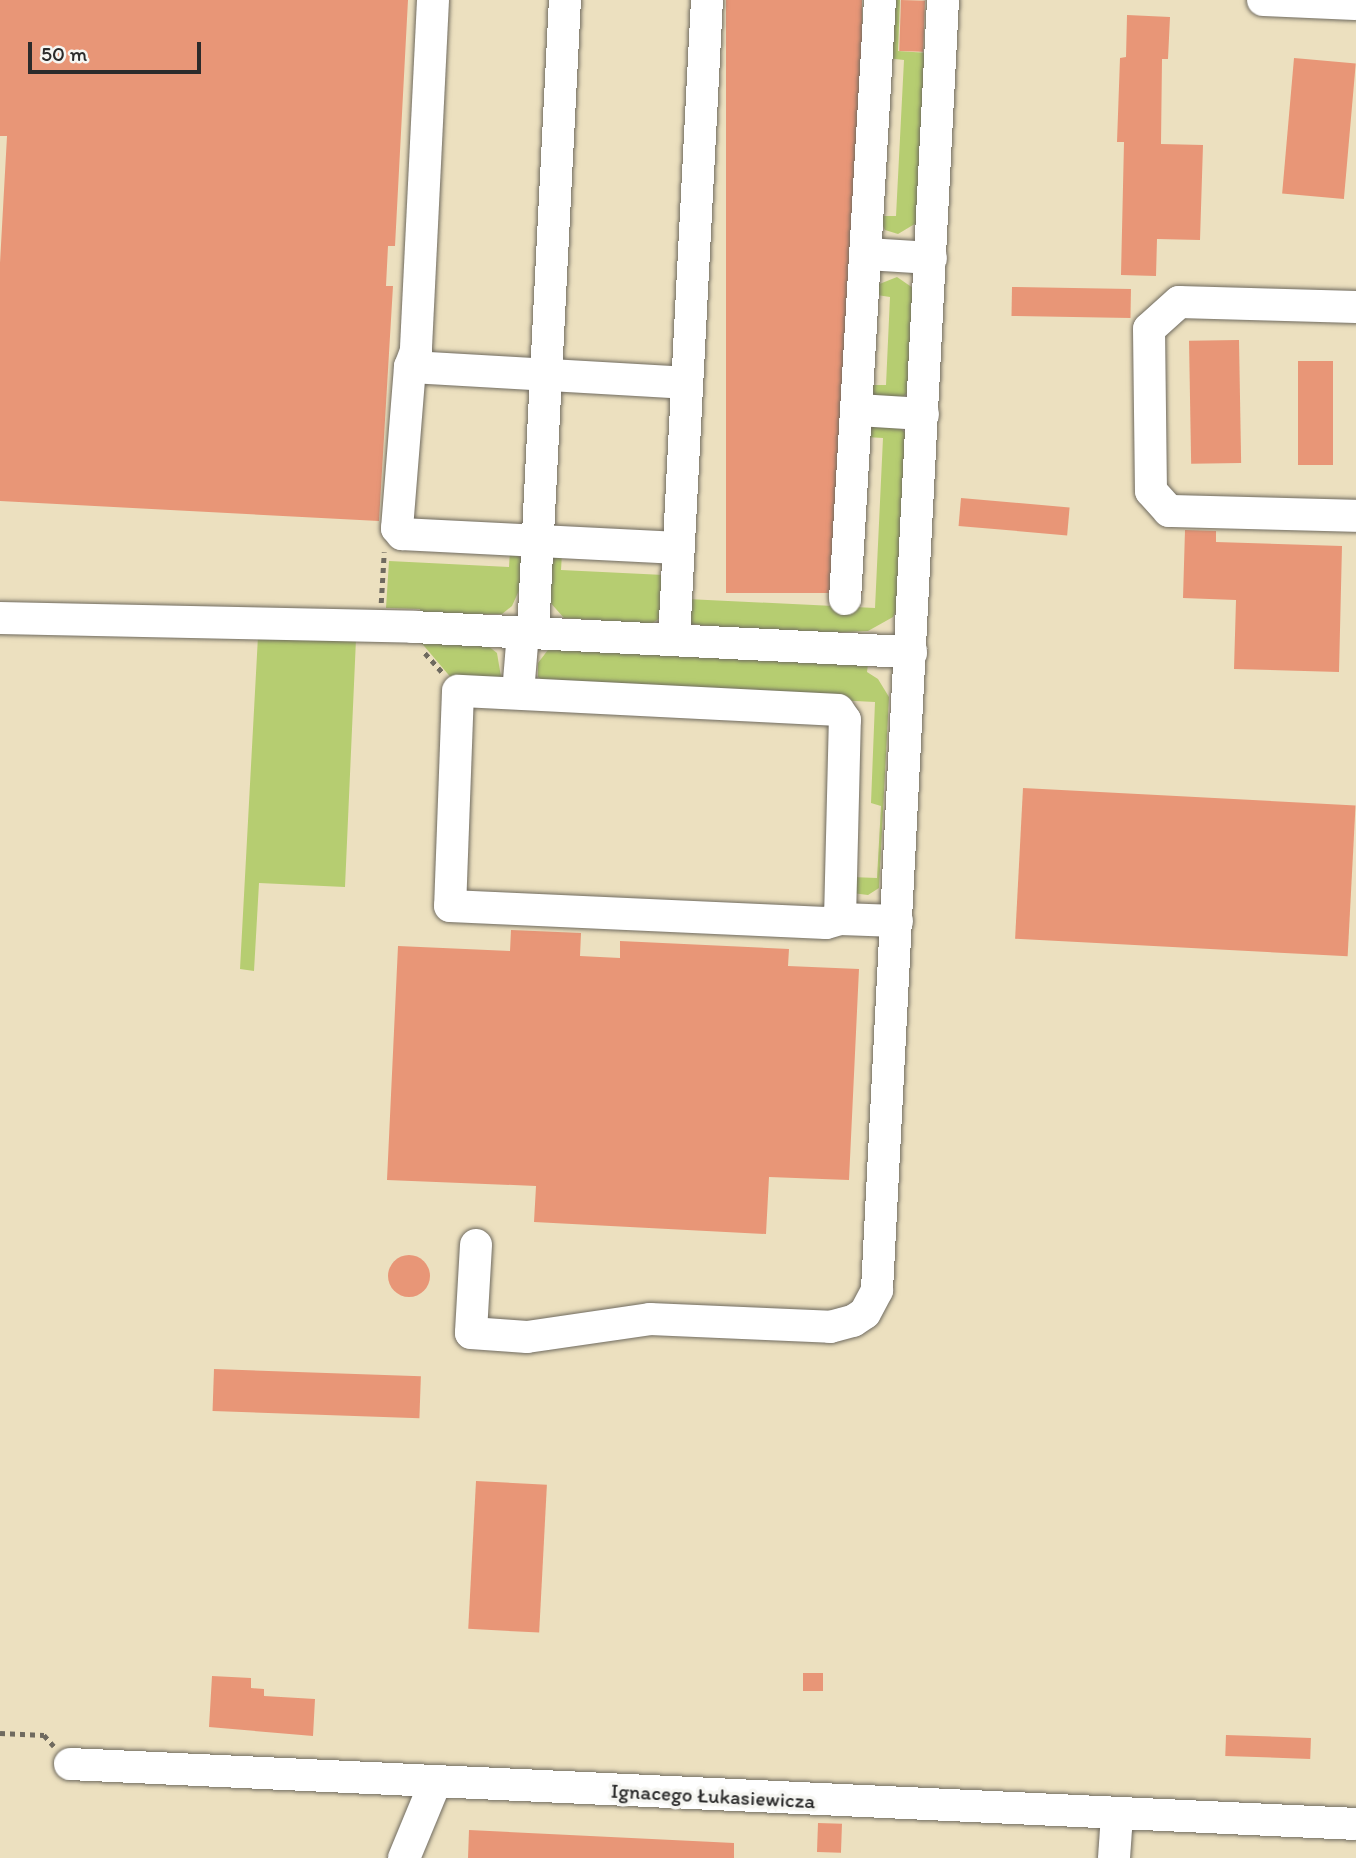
<!DOCTYPE html>
<html>
<head>
<meta charset="utf-8">
<style>
  body { margin:0 }
  #map { position:relative; width:1356px; height:1858px; overflow:hidden; background:#ece0bf; font-family:Itim,sans-serif }
  div>[style] { position:absolute }
  [style*='--x'] { left:calc(var(--x)*1px); top:calc(var(--y)*1px); width:calc(var(--w)*1px); rotate:calc(var(--a)*1deg) }
  .green>* { inset:0; background:#b6cd71 }
  .building>* { inset:0; background:#e89677; transform-origin:0 0 }
  .round { border-radius:50% }
  .path>* { height:4.5px; margin-top:-2.25px; transform-origin:0; background:repeating-linear-gradient(90deg,#6f6a5f 0 5px,transparent 0 10px) }
  .roads { filter:drop-shadow(0 0 2px #6f6a5f) drop-shadow(0 0 2px #6f6a5f) }
  .minor>* { height:32px; margin:-16px; padding:0 16px; transform-origin:16px; border-radius:16px; background:#fff }
  span { translate:-50% -50%; white-space:nowrap; text-align:center; line-height:1.15; -webkit-text-stroke:7px #f6f6f2; paint-order:stroke }
  .street-label { font-size:21px; color:#2b2b2b }
  .scale { position:absolute; left:28px; top:42px; width:173px; height:32px; box-sizing:border-box; border:4px solid #2b2b2b; border-top:0; padding-left:9px; font-size:21px; line-height:24px; white-space:nowrap; color:#2b2b2b; -webkit-text-stroke:5px #f6f6f2; paint-order:stroke }
</style>
</head>
<body>
<div id="map">
  <div class="green">
    <div style="clip-path:polygon(889px 0,900px 0,898px 51px,928px 53px,918px 222px,898px 234px,885px 230px,878px 216px,896px 216px,904px 60px,886px 58px)"></div>
    <div style="clip-path:polygon(897px 277px,913px 288px,909px 391px,901px 399px,872px 395px,869px 385px,886px 385px,890px 297px,877px 295px,877px 285px)"></div>
    <div style="clip-path:polygon(872px 426px,899px 427px,908px 435px,897px 609px,893px 617px,868px 631px,797px 634px,691px 624px,687px 599px,875px 608px,883px 438px,866px 437px)"></div>
    <div style="clip-path:polygon(510px 550px,522px 559px,521px 586px,512px 606px,502px 614px,421px 614px,420px 609px,386px 608px,389px 561px,509px 567px)"></div>
    <div style="clip-path:polygon(562px 553px,561px 570px,664px 575px,660px 618px,651px 624px,564px 618px,548px 600px,550px 557px)"></div>
    <div style="clip-path:polygon(258px 636px,356px 639px,345px 887px,259px 883px,254px 971px,240px 969px)"></div>
    <div style="clip-path:polygon(419px 640px,483px 642px,497px 653px,501px 677px,453px 680px)"></div>
    <div style="clip-path:polygon(551px 646px,868px 664px,867px 672px,878px 679px,889px 697px,879px 888px,868px 895px,852px 893px,851px 877px,877px 878px,881px 806px,871px 803px,875px 702px,548px 685px,538px 677px,538px 663px)"></div>
  </div>
  <div class="building">
    <div style="clip-path:polygon(0 0,408px 0,395px 246px,388px 246px,386px 286px,393px 286px,379px 521px,0 501px,0 263px,7px 136px,0 136px)"></div>
    <div style="left:726px;top:0;width:136px;height:593px"></div>
    <div style="left:901px;top:0;width:24px;height:51px;rotate:2deg"></div>
    <div style="clip-path:polygon(1127px 15px,1170px 17px,1168px 59px,1162px 59px,1161px 144px,1203px 145px,1200px 240px,1157px 239px,1156px 276px,1121px 275px,1124px 142px,1117px 142px,1120px 58px,1126px 57px)"></div>
    <div style="left:1294px;top:58px;width:62px;height:136px;rotate:5deg"></div>
    <div style="left:1012px;top:287px;width:119px;height:29px;rotate:1deg"></div>
    <div style="left:1239px;top:340px;width:123px;height:50px;rotate:89deg"></div>
    <div style="left:1298px;top:361px;width:35px;height:104px"></div>
    <div style="left:961px;top:498px;width:109px;height:28px;rotate:5deg"></div>
    <div style="clip-path:polygon(1185px 530px,1216px 531px,1216px 542px,1342px 546px,1339px 672px,1234px 669px,1236px 600px,1183px 598px)"></div>
    <div style="left:1023px;top:788px;width:333px;height:151px;rotate:3deg"></div>
    <div style="clip-path:polygon(511px 930px,581px 933px,580px 956px,620px 958px,620px 941px,789px 949px,788px 966px,859px 969px,849px 1180px,769px 1177px,766px 1234px,534px 1222px,536px 1186px,387px 1180px,398px 946px,510px 951px)"></div>
    <div class="round" style="left:388px;top:1255px;width:42px;height:42px"></div>
    <div style="left:214px;top:1369px;width:207px;height:42px;rotate:2deg"></div>
    <div style="left:476px;top:1481px;width:71px;height:148px;rotate:3deg"></div>
    <div style="left:803px;top:1673px;width:20px;height:18px"></div>
    <div style="clip-path:polygon(212px 1676px,251px 1678px,251px 1688px,264px 1689px,264px 1696px,315px 1699px,313px 1736px,209px 1727px)"></div>
    <div style="left:1226px;top:1735px;width:85px;height:21px;rotate:2deg"></div>
    <div style="left:818px;top:1823px;width:24px;height:29px;rotate:2deg"></div>
    <div style="clip-path:polygon(469px 1830px,734px 1843px,734px 1858px,468px 1858px)"></div>
  </div>
  <div class="path">
    <div style="--x:381;--y:603;--w:51;--a:-86.6"></div>
    <div style="--x:425;--y:653;--w:27;--a:48"></div>
    <div style="--x:0;--y:1733;--w:44;--a:2.6"></div>
    <div style="--x:44;--y:1735;--w:15;--a:48"></div>
  </div>
  <div class="roads">
    <div class="minor">
      <div style="--x:433;--y:0;--w:351;--a:92.8"></div>
      <div style="--x:416;--y:351;--w:17;--a:111"></div>
      <div style="--x:410;--y:367;--w:162;--a:94.6"></div>
      <div style="--x:397;--y:528;--w:8;--a:50"></div>
      <div style="--x:402;--y:534;--w:276;--a:2.9"></div>
      <div style="--x:1263;--y:0;--w:93;--a:2.5"></div>
      <div style="--x:867;--y:254;--w:64;--a:3.6"></div>
      <div style="--x:1356;--y:307;--w:177;--a:-178.4"></div>
      <div style="--x:1179;--y:302;--w:40;--a:138"></div>
      <div style="--x:1149;--y:329;--w:162;--a:89.3"></div>
      <div style="--x:1151;--y:491;--w:27;--a:48"></div>
      <div style="--x:1169;--y:511;--w:187;--a:1.5"></div>
      <div style="--x:410;--y:367;--w:276;--a:3.3"></div>
      <div style="--x:858;--y:410;--w:65;--a:3.5"></div>
      <div style="--x:845;--y:599;--w:600;--a:-86.66"></div>
      <div style="--x:0;--y:618;--w:413;--a:1.2"></div>
      <div style="--x:413;--y:627;--w:499;--a:2.9"></div>
      <div style="--x:533;--y:633;--w:634;--a:-87.11"></div>
      <div style="--x:674;--y:640;--w:641;--a:-87.05"></div>
      <div style="--x:518;--y:693;--w:61;--a:-85.3"></div>
      <div style="--x:840;--y:919;--w:199;--a:-88.6"></div>
      <div style="--x:845;--y:720;--w:12;--a:-125"></div>
      <div style="--x:838;--y:710;--w:380;--a:-177.1"></div>
      <div style="--x:458;--y:691;--w:215;--a:92.1"></div>
      <div style="--x:450;--y:906;--w:376;--a:2.6"></div>
      <div style="--x:826;--y:923;--w:15;--a:-16"></div>
      <div style="--x:840;--y:919;--w:57;--a:2"></div>
      <div style="--x:476;--y:1245;--w:88;--a:93.3"></div>
      <div style="--x:471;--y:1333;--w:56;--a:4.1"></div>
      <div style="--x:527;--y:1337;--w:124;--a:-8.3"></div>
      <div style="--x:650;--y:1319;--w:180;--a:2.5"></div>
      <div style="--x:830;--y:1327;--w:24;--a:-15"></div>
      <div style="--x:853;--y:1321;--w:14;--a:-34"></div>
      <div style="--x:865;--y:1313;--w:26;--a:-62"></div>
      <div style="--x:877;--y:1290;--w:1292;--a:-87.07"></div>
      <div style="--x:70;--y:1764;--w:1287;--a:2.67"></div>
      <div style="--x:404;--y:1858;--w:81;--a:-67.5"></div>
      <div style="--x:1114;--y:1858;--w:43;--a:-86"></div>
    </div>
  </div>
  <div class="street-label">
    <span style="left:713px;top:1796px;rotate:3deg">Ignacego Łukasiewicza</span>
  </div>
  <div class="scale">50 m</div>
</div>
</body>
</html>
